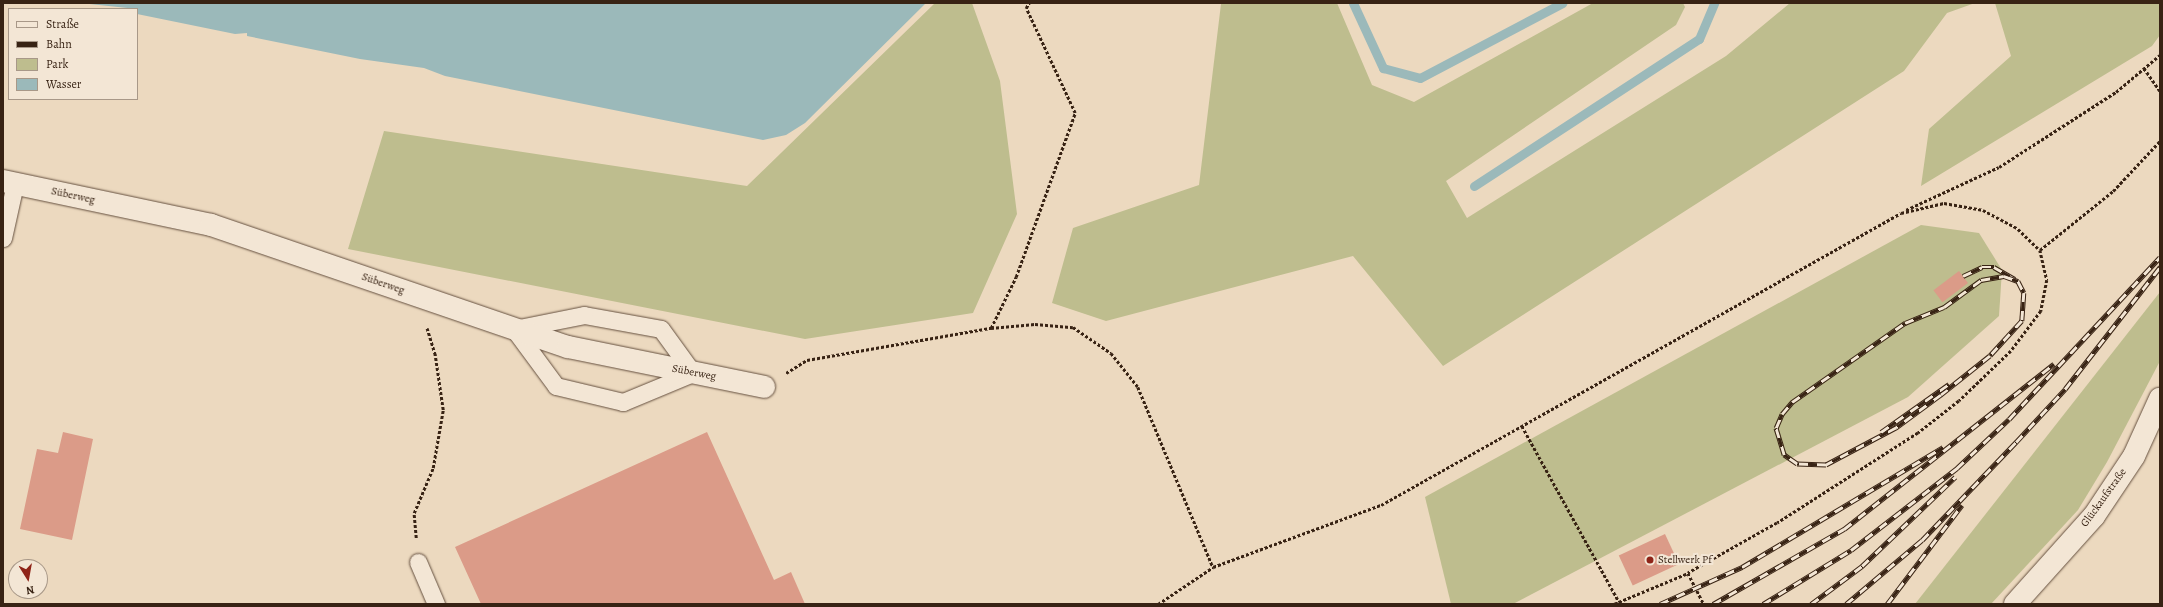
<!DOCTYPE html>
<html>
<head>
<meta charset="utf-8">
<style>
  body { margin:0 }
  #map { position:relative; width:2163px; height:607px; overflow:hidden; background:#ecd9bf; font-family:Alegreya,serif }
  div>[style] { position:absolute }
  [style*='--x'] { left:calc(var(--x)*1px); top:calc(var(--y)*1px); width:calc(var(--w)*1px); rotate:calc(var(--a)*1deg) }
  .green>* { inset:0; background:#bebd8e }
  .water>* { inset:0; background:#9bb9ba }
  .stream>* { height:9px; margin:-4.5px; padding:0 4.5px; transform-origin:4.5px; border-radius:4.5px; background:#9bb9ba }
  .building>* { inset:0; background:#db9b88; transform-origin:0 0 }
  .path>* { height:2.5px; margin-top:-1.25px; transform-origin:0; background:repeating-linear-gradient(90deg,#382314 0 3px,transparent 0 5px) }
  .roads { filter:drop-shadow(0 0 1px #65503f) drop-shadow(0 0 1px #65503f) }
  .service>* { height:17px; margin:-8.5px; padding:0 8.5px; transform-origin:8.5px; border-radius:8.5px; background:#f3e6d5 }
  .minor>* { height:22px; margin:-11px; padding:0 11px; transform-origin:11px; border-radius:11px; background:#f3e6d5 }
  .rail>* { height:4.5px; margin-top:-2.25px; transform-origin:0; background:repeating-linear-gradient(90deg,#f3e6d5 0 9px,#382314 0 18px); box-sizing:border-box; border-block:1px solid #382314 }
  .dots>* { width:11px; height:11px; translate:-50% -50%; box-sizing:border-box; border:2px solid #f3e6d5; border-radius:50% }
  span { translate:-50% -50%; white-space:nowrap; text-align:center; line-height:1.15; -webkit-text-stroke:4px #f3e6d5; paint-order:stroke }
  .street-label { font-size:11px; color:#382314 }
  .poi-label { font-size:11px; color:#382314 }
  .left { translate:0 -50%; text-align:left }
  .frame { position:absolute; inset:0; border:4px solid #382314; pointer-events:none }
  .legend { position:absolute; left:8px; top:8px; width:130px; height:92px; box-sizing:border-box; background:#f3e6d5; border:1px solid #a89888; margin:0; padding:5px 7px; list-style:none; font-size:12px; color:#382314 }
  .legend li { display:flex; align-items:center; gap:8px; height:20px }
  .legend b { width:20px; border:1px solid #a89888 }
  .north { position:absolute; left:8px; top:559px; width:40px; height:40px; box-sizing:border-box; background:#f3e6d5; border:1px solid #a89888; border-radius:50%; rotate:169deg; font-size:11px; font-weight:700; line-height:16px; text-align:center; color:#382314 }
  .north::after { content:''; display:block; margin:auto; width:14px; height:18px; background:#8f2418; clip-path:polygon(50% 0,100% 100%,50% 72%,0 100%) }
</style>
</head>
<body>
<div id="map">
  <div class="green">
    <div style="clip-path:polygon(935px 3px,972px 3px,1000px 81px,1017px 214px,973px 313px,805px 339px,348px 249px,384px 131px,747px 186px)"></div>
    <div style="clip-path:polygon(1216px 3px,1337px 3px,1372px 85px,1414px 102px,1593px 3px,1683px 3px,1685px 7px,1676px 25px,1446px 181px,1467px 218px,1726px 56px,1790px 3px,1975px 3px,1947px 13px,1904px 71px,1443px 366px,1353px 256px,1106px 321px,1052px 303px,1073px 228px,1199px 185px,1221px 4px)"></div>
    <div style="clip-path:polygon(1995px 3px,2160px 3px,2160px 35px,2152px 46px,1921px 186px,1929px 129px,2011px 56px)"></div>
    <div style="clip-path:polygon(1921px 225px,1979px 233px,2002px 270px,1999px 316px,1908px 397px,1513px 604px,1451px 604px,1425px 497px)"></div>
    <div style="clip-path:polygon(2160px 292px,2160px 361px,2107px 462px,2078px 510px,1991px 604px,1915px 604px)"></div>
  </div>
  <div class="water">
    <div style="clip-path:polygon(80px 3px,926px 3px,805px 123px,786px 135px,763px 140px,445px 76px,424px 68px,360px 59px,247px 36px,247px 33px,235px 34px,137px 14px,137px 9px)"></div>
  </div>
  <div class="stream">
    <div style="--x:1353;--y:3;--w:72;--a:65.2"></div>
    <div style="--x:1383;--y:68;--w:38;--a:15"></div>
    <div style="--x:1420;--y:78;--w:161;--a:-27.8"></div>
    <div style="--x:1474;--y:186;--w:269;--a:-33.2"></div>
    <div style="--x:1699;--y:39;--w:39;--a:-67"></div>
  </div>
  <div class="building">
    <div style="left:1959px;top:271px;width:15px;height:32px;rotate:53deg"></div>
    <div style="clip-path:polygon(63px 432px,93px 439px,72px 540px,20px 529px,37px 449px,58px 453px)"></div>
    <div style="clip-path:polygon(707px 432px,774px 580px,791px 572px,805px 604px,481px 604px,455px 547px)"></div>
    <div style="left:1665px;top:534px;width:33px;height:51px;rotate:65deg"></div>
  </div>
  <div class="path">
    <div style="--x:2144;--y:68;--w:28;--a:55"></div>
    <div style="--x:1906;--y:210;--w:102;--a:-24.8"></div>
    <div style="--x:1999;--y:167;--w:139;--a:-32.7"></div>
    <div style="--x:2116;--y:92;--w:57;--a:-40.1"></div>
    <div style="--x:2040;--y:250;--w:94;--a:-38.9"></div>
    <div style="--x:2113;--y:191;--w:69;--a:-46.8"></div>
    <div style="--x:991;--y:328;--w:57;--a:-63.9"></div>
    <div style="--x:1016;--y:277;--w:174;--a:-70.2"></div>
    <div style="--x:1075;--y:113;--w:116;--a:-115"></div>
    <div style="--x:1026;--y:8;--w:6;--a:-59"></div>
    <div style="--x:786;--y:373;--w:25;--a:-32"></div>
    <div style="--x:807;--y:360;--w:187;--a:-9.9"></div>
    <div style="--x:991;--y:328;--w:44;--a:-5.2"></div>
    <div style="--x:1035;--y:324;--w:38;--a:5"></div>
    <div style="--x:1073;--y:327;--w:46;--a:34.4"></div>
    <div style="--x:1111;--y:353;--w:43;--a:51.5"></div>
    <div style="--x:1138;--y:387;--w:195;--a:67.4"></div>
    <div style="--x:1522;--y:426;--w:201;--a:61.1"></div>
    <div style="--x:416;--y:538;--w:25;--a:-95"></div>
    <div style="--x:414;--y:513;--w:49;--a:-67.1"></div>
    <div style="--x:433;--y:468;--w:59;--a:-80.2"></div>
    <div style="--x:443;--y:410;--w:56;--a:-98.3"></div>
    <div style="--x:435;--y:355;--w:28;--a:-107"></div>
    <div style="--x:1158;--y:604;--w:66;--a:-33.9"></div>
    <div style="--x:1213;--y:567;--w:179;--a:-20.3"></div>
    <div style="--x:1381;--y:505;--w:596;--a:-29.32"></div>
    <div style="--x:1901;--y:213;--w:44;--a:-13.1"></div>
    <div style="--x:1944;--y:203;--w:40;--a:10"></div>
    <div style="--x:1983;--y:210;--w:40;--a:28"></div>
    <div style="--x:2018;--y:229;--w:30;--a:44"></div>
    <div style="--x:2040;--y:250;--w:31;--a:77"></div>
    <div style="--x:2047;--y:280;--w:32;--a:101"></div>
    <div style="--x:2041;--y:311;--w:50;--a:126.9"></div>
    <div style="--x:2011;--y:351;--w:72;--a:136.1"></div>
    <div style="--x:1959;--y:401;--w:52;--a:142"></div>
    <div style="--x:1918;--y:433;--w:167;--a:147.4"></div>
    <div style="--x:1777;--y:523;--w:102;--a:150.7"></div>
    <div style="--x:1614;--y:604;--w:80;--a:-22.7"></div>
    <div style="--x:1688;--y:573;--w:35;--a:63"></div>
  </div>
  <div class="roads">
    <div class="service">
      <div style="--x:3;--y:238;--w:55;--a:-77.5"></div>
      <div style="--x:584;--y:315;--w:78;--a:10.3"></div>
      <div style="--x:661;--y:329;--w:54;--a:54"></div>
      <div style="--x:693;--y:373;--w:76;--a:157.5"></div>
      <div style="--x:623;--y:402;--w:69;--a:-166.6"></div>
      <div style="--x:556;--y:386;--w:71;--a:-126.4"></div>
      <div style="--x:514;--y:329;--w:71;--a:-11.3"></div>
      <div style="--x:418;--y:562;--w:46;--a:66.8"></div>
    </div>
    <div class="minor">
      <div style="--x:3;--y:181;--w:213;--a:11.9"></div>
      <div style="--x:211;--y:225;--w:377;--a:18.9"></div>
      <div style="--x:568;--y:347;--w:200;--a:11.5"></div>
      <div style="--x:2015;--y:604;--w:118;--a:-48.1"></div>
      <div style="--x:2094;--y:516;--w:72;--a:-56.3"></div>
      <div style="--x:2134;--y:456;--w:63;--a:-65.5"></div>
    </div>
  </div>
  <div class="rail">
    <div style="--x:1963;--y:276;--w:21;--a:-25"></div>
    <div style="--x:1982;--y:267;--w:12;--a:0"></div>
    <div style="--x:1994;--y:267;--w:24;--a:30"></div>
    <div style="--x:2004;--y:276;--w:15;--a:20"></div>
    <div style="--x:2018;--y:281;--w:13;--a:63"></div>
    <div style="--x:2024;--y:293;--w:28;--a:94"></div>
    <div style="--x:2022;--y:321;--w:47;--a:132.4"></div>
    <div style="--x:1990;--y:356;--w:63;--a:141.5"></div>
    <div style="--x:1941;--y:395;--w:56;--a:143.7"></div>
    <div style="--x:1896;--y:428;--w:79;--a:152.1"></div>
    <div style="--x:1826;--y:465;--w:29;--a:-178"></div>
    <div style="--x:1797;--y:464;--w:16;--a:-145"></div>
    <div style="--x:1784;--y:455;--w:28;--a:-107"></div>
    <div style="--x:1776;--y:428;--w:15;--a:-67"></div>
    <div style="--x:1782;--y:414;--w:16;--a:-50"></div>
    <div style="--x:1792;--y:402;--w:138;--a:-35"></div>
    <div style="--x:1905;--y:323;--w:42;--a:-22.3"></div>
    <div style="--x:1944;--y:307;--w:46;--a:-36.1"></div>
    <div style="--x:1981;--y:280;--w:23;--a:-10"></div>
    <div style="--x:1881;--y:432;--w:83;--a:-35.2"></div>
    <div style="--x:1660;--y:604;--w:90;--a:-24.3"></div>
    <div style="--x:1742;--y:567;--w:234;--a:-30.8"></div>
    <div style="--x:1713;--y:604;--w:151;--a:-29.8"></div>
    <div style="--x:1844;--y:529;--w:267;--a:-38.2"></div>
    <div style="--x:1763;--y:604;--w:103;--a:-31.5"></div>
    <div style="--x:1851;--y:550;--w:134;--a:-37.7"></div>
    <div style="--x:1957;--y:468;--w:71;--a:-43.3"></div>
    <div style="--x:2009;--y:419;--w:221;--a:-47"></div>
    <div style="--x:1811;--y:604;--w:64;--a:-36.7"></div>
    <div style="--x:1862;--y:566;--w:129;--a:-43.7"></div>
    <div style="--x:1846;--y:604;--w:99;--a:-40.1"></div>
    <div style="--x:1922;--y:540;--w:136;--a:-46.2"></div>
    <div style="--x:2016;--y:442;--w:72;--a:-47.2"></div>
    <div style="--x:2065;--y:389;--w:155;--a:-52.1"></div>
    <div style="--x:1887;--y:604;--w:124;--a:-52.9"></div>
  </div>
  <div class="dots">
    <div style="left:1650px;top:560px;background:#8f2418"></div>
  </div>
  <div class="street-label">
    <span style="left:73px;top:196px;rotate:12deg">Süberweg</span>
    <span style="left:383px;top:284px;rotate:19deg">Süberweg</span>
    <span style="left:694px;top:373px;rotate:11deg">Süberweg</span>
    <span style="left:2104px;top:498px;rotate:-54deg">Glückaufstraße</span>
  </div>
  <div class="poi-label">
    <span class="left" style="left:1658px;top:560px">Stellwerk Pf</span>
  </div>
  <div class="frame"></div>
  <ul class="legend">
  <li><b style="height:5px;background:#f3e6d5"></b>Straße</li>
  <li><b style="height:5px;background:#382314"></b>Bahn</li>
  <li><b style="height:11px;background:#bebd8e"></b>Park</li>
  <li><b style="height:11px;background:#9bb9ba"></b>Wasser</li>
  </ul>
  <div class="north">N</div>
</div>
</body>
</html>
